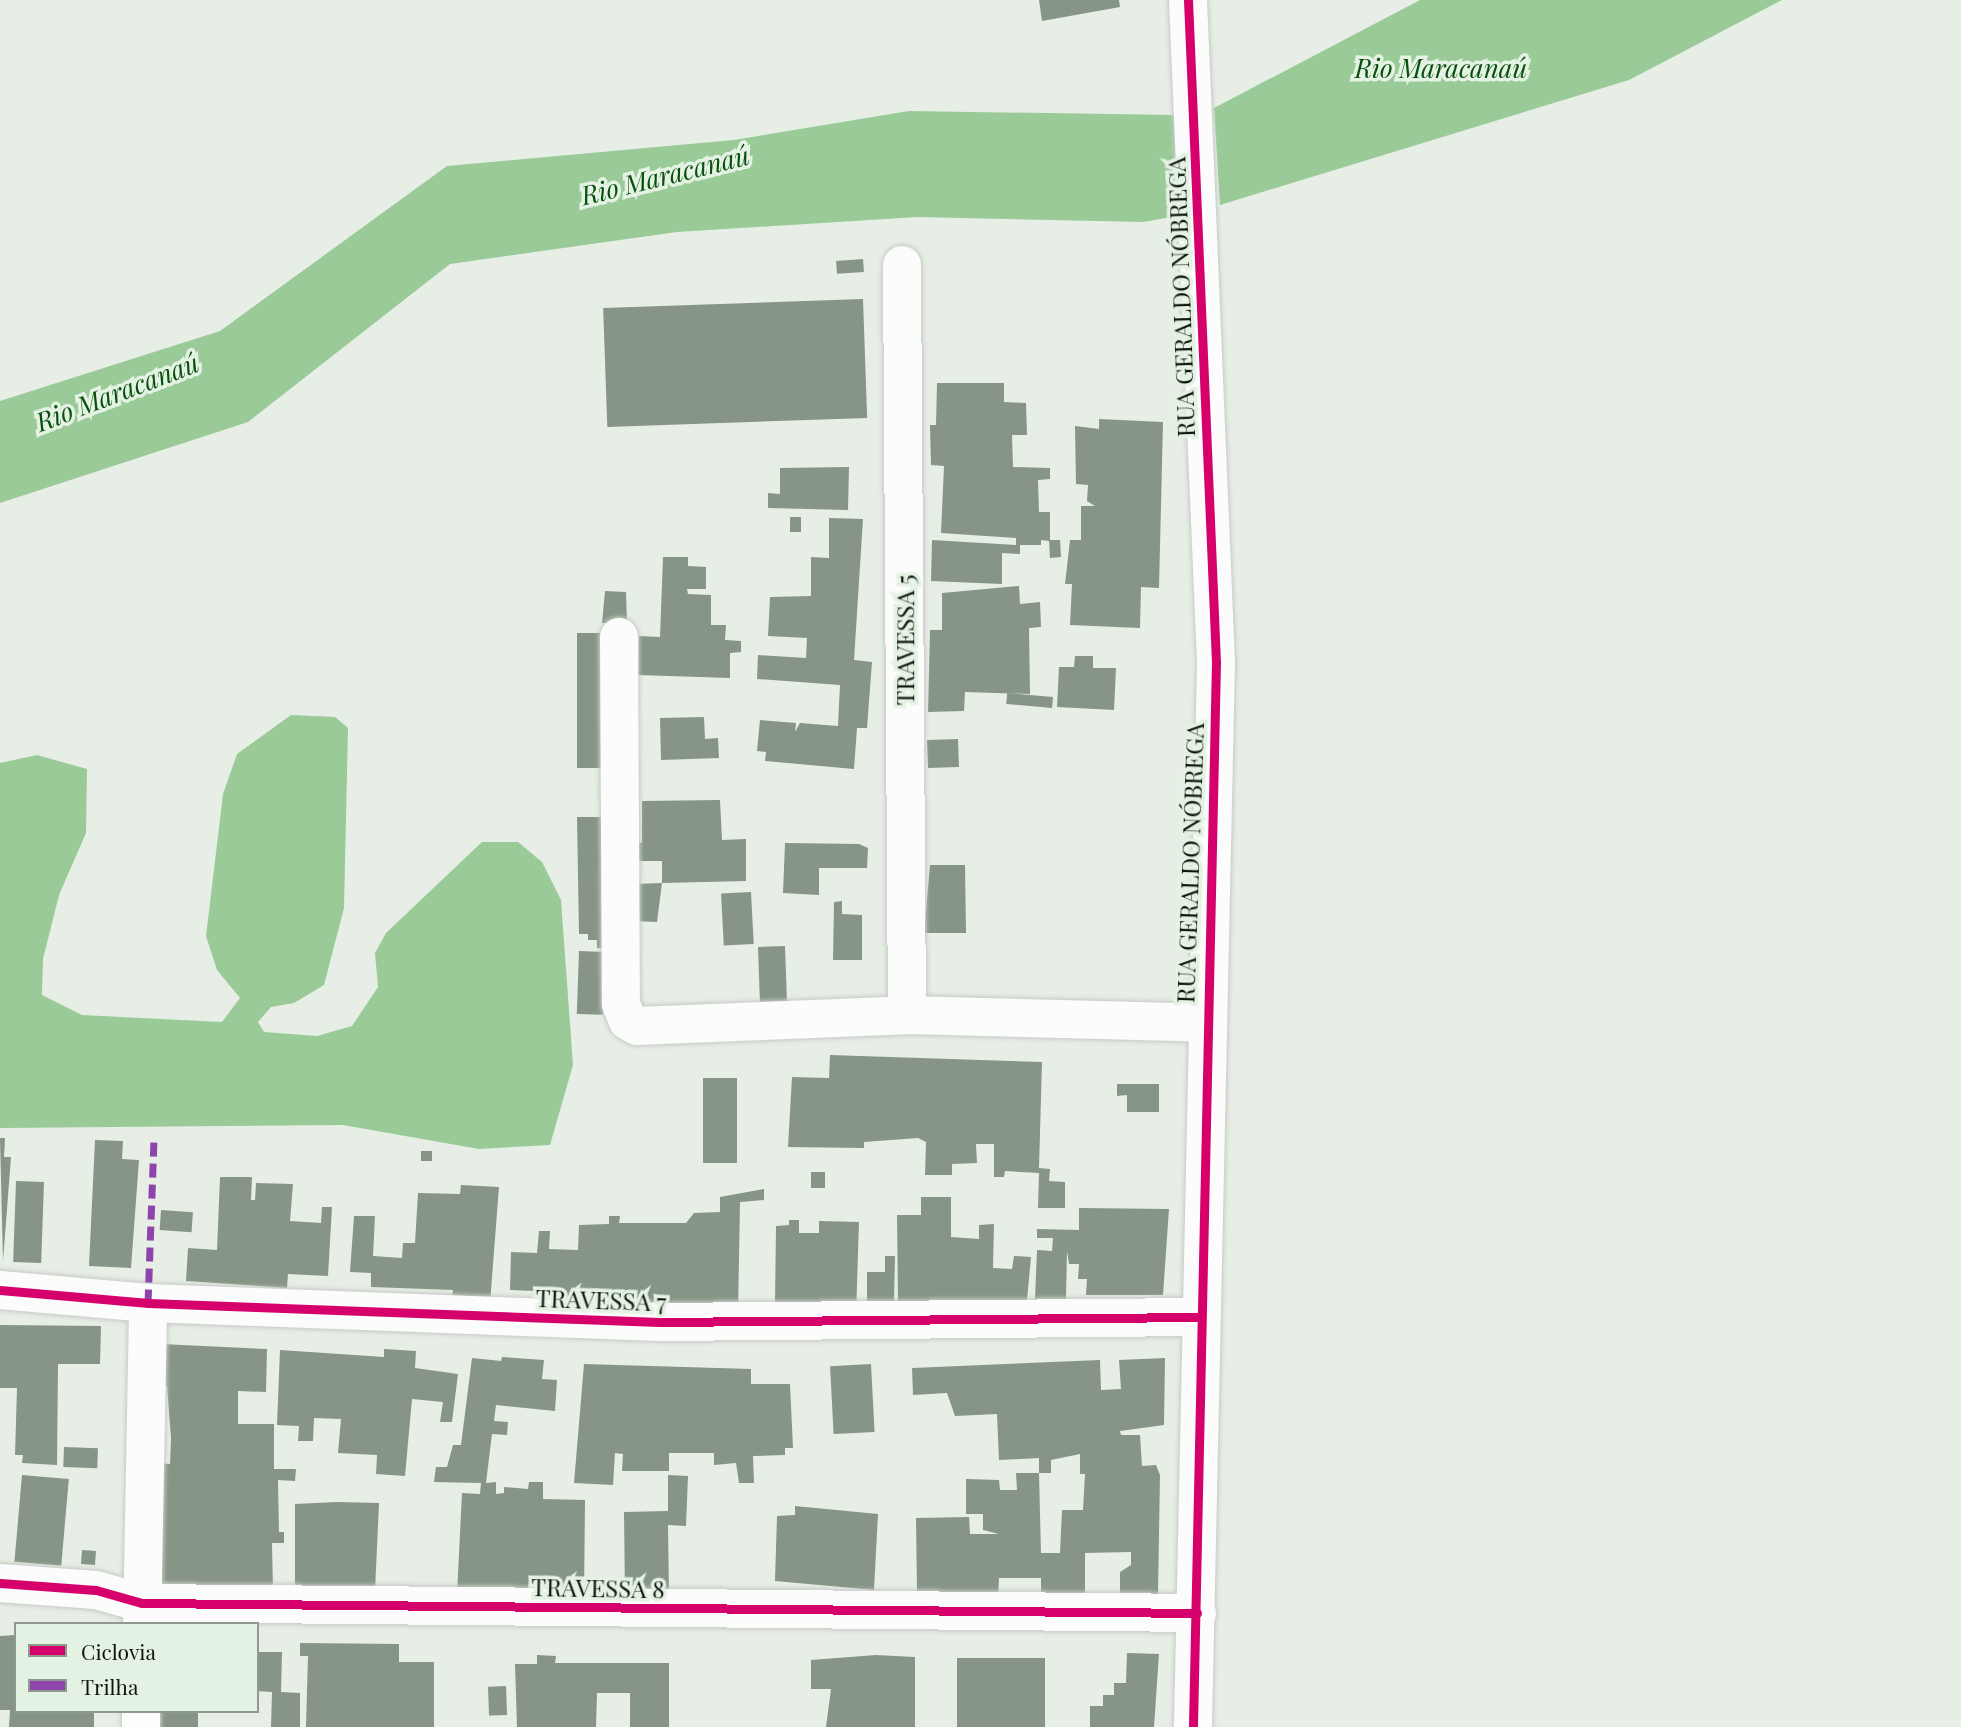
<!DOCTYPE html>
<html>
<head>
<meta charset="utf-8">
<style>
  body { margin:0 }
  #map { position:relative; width:1961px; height:1727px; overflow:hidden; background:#e7eee6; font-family:"Playfair Display",serif }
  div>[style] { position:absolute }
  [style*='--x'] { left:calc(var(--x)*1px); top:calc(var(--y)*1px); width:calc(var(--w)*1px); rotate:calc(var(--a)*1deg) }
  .water>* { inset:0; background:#9aca98 }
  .building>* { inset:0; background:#869585; transform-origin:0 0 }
  .roads { filter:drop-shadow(0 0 2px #c6cbc5) drop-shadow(0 0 2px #c6cbc5) }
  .street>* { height:38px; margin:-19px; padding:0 19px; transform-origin:19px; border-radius:19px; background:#fbfcfb }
  .quiet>* { height:7px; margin-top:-3.5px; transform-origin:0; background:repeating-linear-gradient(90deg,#8e44ad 0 14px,transparent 0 21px) }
  .cycleway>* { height:9px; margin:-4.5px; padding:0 4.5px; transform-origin:4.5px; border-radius:4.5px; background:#d6006c }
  span { translate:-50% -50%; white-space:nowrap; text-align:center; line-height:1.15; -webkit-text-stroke:7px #e4f2e3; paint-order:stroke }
  .street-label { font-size:24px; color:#0f140f }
  .water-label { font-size:26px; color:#08500d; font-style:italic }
  .legend { position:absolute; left:14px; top:1622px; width:245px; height:91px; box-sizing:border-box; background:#e4f2e3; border:2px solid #8f998e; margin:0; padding:9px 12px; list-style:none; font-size:21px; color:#0f140f }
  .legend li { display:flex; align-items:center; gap:14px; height:35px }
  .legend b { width:35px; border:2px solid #8f998e }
</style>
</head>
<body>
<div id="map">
  <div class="water">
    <div style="clip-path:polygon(1420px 0,1782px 0,1629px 80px,1220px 205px,1214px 108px)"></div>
    <div style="clip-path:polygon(909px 111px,1175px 115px,1177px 216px,1143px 222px,917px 217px,677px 232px,450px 264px,248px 422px,0 503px,0 401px,220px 331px,447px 166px,734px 140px)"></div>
    <div style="clip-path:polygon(291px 715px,335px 717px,348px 728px,344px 908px,324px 985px,294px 1003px,271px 1007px,258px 1022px,264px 1032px,317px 1036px,352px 1026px,378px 987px,375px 953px,386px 933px,482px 842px,518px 842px,542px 862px,561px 900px,573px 1065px,550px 1145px,479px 1149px,343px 1125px,0 1128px,0 763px,37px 755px,87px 769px,86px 833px,59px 895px,43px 959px,42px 995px,82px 1015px,222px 1022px,240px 998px,217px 970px,206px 936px,223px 794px,237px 754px)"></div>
  </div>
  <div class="building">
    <div style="clip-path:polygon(1039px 0,1119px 0,1120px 7px,1042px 21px)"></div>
    <div style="left:863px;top:259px;width:13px;height:27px;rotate:86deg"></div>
    <div style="left:863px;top:299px;width:119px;height:260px;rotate:88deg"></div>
    <div style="clip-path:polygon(937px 383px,1004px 383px,1004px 402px,1026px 403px,1027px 435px,1012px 435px,1013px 467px,1050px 468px,1050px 479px,1038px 480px,1039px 512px,1050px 512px,1050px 540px,1060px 540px,1061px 557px,1050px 558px,1049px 541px,1041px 540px,1041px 545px,1020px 545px,1020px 554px,1002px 553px,1002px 584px,931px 581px,932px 540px,1016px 545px,1016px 538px,941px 533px,944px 466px,931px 465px,930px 425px,936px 425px)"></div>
    <div style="clip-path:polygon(1099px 419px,1163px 422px,1159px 588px,1141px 587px,1140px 628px,1070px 625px,1072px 584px,1065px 584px,1070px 540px,1081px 540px,1081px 506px,1095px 506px,1087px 501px,1088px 485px,1076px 484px,1075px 426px,1099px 429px)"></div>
    <div style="clip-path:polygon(849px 467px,848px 510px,768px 508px,768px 493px,780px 494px,780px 468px)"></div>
    <div style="left:790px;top:517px;width:11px;height:15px"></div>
    <div style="clip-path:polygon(829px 518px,863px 519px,854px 660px,872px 662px,867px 728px,857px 728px,854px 769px,765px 761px,766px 752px,757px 751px,760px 720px,796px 723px,795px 732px,800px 723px,838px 726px,840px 685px,757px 679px,758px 655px,806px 658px,807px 638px,768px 636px,770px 597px,811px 596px,811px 557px,829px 558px)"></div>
    <div style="clip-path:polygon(663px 557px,688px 557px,688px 566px,706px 567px,706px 589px,687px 589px,688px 594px,711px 595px,711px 625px,726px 625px,725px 640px,741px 641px,741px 652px,730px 653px,730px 678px,638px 675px,639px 636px,660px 637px)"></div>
    <div style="clip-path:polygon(1019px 586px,1020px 604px,1040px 602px,1041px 627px,1029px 628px,1030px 694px,965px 692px,964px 711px,928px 712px,930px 630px,942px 630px,942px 593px)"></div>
    <div style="clip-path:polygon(605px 591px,626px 592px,627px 623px,602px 623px)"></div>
    <div style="left:577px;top:633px;width:28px;height:135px"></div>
    <div style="clip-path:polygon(1075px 656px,1093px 656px,1093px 668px,1116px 668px,1114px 710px,1057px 707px,1059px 667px,1074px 667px)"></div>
    <div style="left:1053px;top:697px;width:11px;height:46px;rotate:95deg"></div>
    <div style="clip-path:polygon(704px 717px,705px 739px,718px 738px,719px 758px,661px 760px,660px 718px)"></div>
    <div style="left:958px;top:739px;width:28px;height:31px;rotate:88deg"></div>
    <div style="clip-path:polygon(720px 800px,722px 840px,746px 839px,746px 881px,662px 883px,657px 922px,634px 921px,634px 884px,662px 883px,662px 861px,636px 861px,636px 842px,642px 843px,642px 801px)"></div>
    <div style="clip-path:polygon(577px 817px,605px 817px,605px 948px,597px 948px,597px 940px,588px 940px,588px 934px,579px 934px)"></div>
    <div style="clip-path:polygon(785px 843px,859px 844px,868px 848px,867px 868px,819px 868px,819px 895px,783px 893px)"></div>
    <div style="clip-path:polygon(930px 865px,965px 865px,966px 933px,924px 933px)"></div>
    <div style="left:751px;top:892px;width:52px;height:30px;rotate:87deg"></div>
    <div style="clip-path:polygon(842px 901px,842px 914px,862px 915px,862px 960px,833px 960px,834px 902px)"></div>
    <div style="left:785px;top:946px;width:55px;height:27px;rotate:88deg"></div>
    <div style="left:579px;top:951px;width:26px;height:63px;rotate:2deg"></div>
    <div style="clip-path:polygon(830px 1055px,1042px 1062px,1039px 1168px,1050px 1169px,1049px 1181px,1065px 1182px,1065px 1208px,1038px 1208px,1039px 1173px,1005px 1171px,1004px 1177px,994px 1177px,994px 1144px,976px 1144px,977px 1163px,952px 1164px,952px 1175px,925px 1175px,926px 1142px,918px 1138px,864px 1142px,864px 1148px,788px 1147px,792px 1077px,829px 1078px)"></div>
    <div style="left:703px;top:1078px;width:34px;height:85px"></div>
    <div style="clip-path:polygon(1117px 1084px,1159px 1084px,1159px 1112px,1127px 1112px,1127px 1095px,1117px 1096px)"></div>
    <div style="clip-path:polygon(0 1138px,5px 1138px,4px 1157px,11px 1157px,3px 1261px)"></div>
    <div style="clip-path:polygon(95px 1140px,123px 1141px,122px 1159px,139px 1160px,131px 1268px,89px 1266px)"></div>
    <div style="left:421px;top:1151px;width:11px;height:10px"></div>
    <div style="left:811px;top:1172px;width:14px;height:16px"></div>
    <div style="clip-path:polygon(220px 1177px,252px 1177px,251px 1200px,255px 1200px,256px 1183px,293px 1184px,290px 1221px,321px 1223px,322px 1207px,332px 1207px,328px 1276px,288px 1274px,287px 1288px,186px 1281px,188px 1248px,217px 1250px)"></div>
    <div style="left:16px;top:1181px;width:28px;height:81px;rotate:2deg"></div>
    <div style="clip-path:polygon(461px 1185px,499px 1187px,490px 1303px,452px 1300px,453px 1290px,371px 1287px,371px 1273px,350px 1272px,354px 1216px,375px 1216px,373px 1256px,402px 1258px,403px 1243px,415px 1243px,418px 1193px,460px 1194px)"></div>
    <div style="clip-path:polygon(764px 1189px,764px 1200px,740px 1202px,738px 1314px,534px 1302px,535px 1291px,510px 1290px,511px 1252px,537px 1253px,539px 1231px,550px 1231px,549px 1249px,578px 1250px,579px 1225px,609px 1224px,609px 1216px,620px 1216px,619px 1223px,686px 1223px,694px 1213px,720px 1212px,720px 1197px)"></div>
    <div style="clip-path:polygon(921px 1197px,951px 1197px,951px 1237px,979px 1239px,979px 1225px,994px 1224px,993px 1268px,1012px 1269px,1014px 1256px,1031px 1257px,1027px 1300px,898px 1303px,897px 1215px,921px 1215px)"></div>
    <div style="clip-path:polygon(1079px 1208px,1169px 1209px,1163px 1295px,1086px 1295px,1087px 1279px,1078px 1279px,1079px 1264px,1069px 1264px,1067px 1251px,1066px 1299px,1035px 1299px,1037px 1250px,1052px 1251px,1053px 1238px,1037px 1238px,1037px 1229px,1079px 1230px)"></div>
    <div style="left:161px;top:1210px;width:32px;height:20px;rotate:4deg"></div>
    <div style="clip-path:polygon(789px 1220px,799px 1220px,799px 1233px,819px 1233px,819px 1221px,859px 1222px,856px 1316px,775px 1304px,776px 1226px,789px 1225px)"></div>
    <div style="clip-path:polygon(885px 1256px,895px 1256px,894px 1302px,867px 1303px,867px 1272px,885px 1272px)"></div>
    <div style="clip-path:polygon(0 1325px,101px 1326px,100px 1364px,58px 1364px,57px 1465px,22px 1463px,23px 1455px,15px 1455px,17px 1388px,0 1388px)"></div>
    <div style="clip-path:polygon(161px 1344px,267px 1349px,266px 1392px,238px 1391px,238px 1424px,274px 1424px,274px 1469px,296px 1469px,295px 1481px,278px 1480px,279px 1532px,284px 1532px,284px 1543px,272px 1543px,273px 1590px,162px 1588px,155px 1463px,170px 1464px,171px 1438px,167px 1386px,160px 1386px)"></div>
    <div style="clip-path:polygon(384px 1349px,416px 1351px,415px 1368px,458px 1374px,452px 1422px,440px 1422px,443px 1402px,412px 1399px,405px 1476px,376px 1474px,377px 1455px,338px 1453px,341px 1419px,314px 1418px,313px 1441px,298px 1441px,299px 1426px,277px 1425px,280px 1350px,384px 1357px)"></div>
    <div style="clip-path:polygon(502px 1357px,544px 1360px,542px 1379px,557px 1380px,555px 1411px,496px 1405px,494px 1421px,508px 1422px,507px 1435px,492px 1434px,486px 1483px,496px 1482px,496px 1494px,504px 1493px,504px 1487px,528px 1489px,529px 1482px,543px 1482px,543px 1499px,585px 1500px,584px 1598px,457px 1594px,462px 1493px,480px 1494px,481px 1483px,434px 1482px,436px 1467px,447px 1467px,453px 1445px,461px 1445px,472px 1358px,501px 1361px)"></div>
    <div style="clip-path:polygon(1165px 1358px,1164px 1425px,1120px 1431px,1121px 1435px,1140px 1435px,1142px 1466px,1156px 1465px,1160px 1475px,1158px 1595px,1120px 1594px,1120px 1572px,1131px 1565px,1131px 1552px,1085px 1553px,1085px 1594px,1041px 1593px,1041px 1578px,999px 1578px,998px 1602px,917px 1593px,916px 1518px,969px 1517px,970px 1534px,999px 1534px,983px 1530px,983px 1514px,966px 1514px,966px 1479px,999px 1480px,1000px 1490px,1017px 1490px,1016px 1473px,1039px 1473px,1041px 1553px,1060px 1553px,1062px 1510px,1083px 1510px,1085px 1474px,1080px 1474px,1080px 1454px,1051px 1460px,1051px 1473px,1039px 1473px,1039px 1458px,999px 1460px,997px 1414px,955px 1416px,947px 1393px,913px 1395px,912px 1368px,1100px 1360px,1101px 1390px,1121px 1389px,1119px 1360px)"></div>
    <div style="clip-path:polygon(584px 1364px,751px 1369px,751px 1384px,790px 1384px,793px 1448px,785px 1448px,785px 1455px,753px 1456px,754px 1483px,739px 1483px,736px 1463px,714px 1465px,714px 1453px,669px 1453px,669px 1471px,622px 1471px,623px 1454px,615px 1453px,613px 1485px,574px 1483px)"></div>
    <div style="left:871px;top:1364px;width:68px;height:41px;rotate:87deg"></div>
    <div style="left:64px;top:1447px;width:34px;height:20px;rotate:2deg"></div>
    <div style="left:22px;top:1475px;width:47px;height:87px;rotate:5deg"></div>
    <div style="clip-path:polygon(668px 1475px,688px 1476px,686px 1526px,668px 1525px,669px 1597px,625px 1598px,624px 1512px,668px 1511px)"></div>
    <div style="clip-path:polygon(337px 1502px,379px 1503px,375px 1591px,295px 1590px,295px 1504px)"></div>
    <div style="clip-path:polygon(795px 1506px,878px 1514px,874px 1590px,775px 1581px,777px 1516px,795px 1515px)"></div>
    <div style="left:82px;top:1550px;width:14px;height:14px;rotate:4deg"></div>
    <div style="clip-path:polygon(16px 1635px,16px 1711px,94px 1712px,94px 1727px,9px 1727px,10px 1710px,0 1710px,0 1636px)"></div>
    <div style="clip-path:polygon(300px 1643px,399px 1644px,399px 1662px,434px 1662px,434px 1727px,306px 1727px,308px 1656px,300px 1656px)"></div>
    <div style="clip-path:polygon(257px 1652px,282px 1652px,281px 1692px,300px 1693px,300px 1727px,271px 1727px,272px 1692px,257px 1691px)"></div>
    <div style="clip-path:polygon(1127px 1653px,1159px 1654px,1154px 1727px,1090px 1727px,1090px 1706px,1103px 1706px,1103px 1695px,1114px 1695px,1114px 1683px,1126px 1683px)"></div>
    <div style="clip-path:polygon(537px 1655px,556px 1656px,555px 1663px,669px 1663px,669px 1727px,630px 1727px,630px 1693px,597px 1693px,596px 1727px,517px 1727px,515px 1664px,537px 1664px)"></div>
    <div style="clip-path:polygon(876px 1655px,915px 1657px,915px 1727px,826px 1727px,831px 1689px,811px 1689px,811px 1660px)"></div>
    <div style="left:957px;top:1658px;width:88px;height:69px"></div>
    <div style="left:506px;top:1686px;width:29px;height:18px;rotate:88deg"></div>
    <div style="left:158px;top:1711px;width:40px;height:16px"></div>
  </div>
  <div class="roads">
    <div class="street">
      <div style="--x:1188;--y:0;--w:663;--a:87.58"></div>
      <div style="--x:1216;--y:662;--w:1065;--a:91.24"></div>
      <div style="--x:902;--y:265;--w:750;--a:89.62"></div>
      <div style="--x:619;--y:637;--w:367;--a:89.7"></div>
      <div style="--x:621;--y:1004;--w:18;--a:68"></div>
      <div style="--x:628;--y:1021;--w:10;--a:29"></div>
      <div style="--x:637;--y:1026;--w:270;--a:-2.3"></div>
      <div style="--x:907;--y:1015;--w:298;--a:1.5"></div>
      <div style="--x:0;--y:1290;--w:149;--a:5"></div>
      <div style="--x:148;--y:1303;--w:512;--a:2.13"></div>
      <div style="--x:660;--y:1322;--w:541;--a:-0.53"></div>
      <div style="--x:0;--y:1583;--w:96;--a:4.2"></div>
      <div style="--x:96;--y:1590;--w:48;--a:15.8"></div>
      <div style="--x:142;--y:1603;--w:1055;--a:0.54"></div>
      <div style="--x:142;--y:1624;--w:321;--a:-88.9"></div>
      <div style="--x:141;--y:1727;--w:16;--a:-90"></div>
    </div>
  </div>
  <div class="quiet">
    <div style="--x:148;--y:1303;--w:167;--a:-87.9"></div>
  </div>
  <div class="cycleway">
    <div style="--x:1188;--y:0;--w:663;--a:87.58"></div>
    <div style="--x:1216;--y:662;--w:1065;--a:91.24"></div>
    <div style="--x:0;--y:1290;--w:149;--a:5"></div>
    <div style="--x:148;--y:1303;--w:512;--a:2.13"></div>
    <div style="--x:660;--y:1322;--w:541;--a:-0.53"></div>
    <div style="--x:0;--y:1583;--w:96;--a:4.2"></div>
    <div style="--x:96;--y:1590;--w:48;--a:15.8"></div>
    <div style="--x:142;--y:1603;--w:1055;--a:0.54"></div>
  </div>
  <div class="street-label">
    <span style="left:1181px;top:297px;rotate:-92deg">RUA GERALDO NÓBREGA</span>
    <span style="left:905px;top:640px;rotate:-90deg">TRAVESSA 5</span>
    <span style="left:1190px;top:863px;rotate:-88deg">RUA GERALDO NÓBREGA</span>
    <span style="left:601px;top:1300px;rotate:2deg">TRAVESSA 7</span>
    <span style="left:598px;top:1588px;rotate:1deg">TRAVESSA 8</span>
  </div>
  <div class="water-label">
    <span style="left:1441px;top:68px">Rio Maracanaú</span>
    <span style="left:665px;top:175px;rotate:-14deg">Rio Maracanaú</span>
    <span style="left:117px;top:392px;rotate:-21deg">Rio Maracanaú</span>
  </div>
  <ul class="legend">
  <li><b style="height:9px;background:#d6006c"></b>Ciclovia</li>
  <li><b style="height:9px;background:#8e44ad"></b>Trilha</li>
  </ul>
</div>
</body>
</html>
